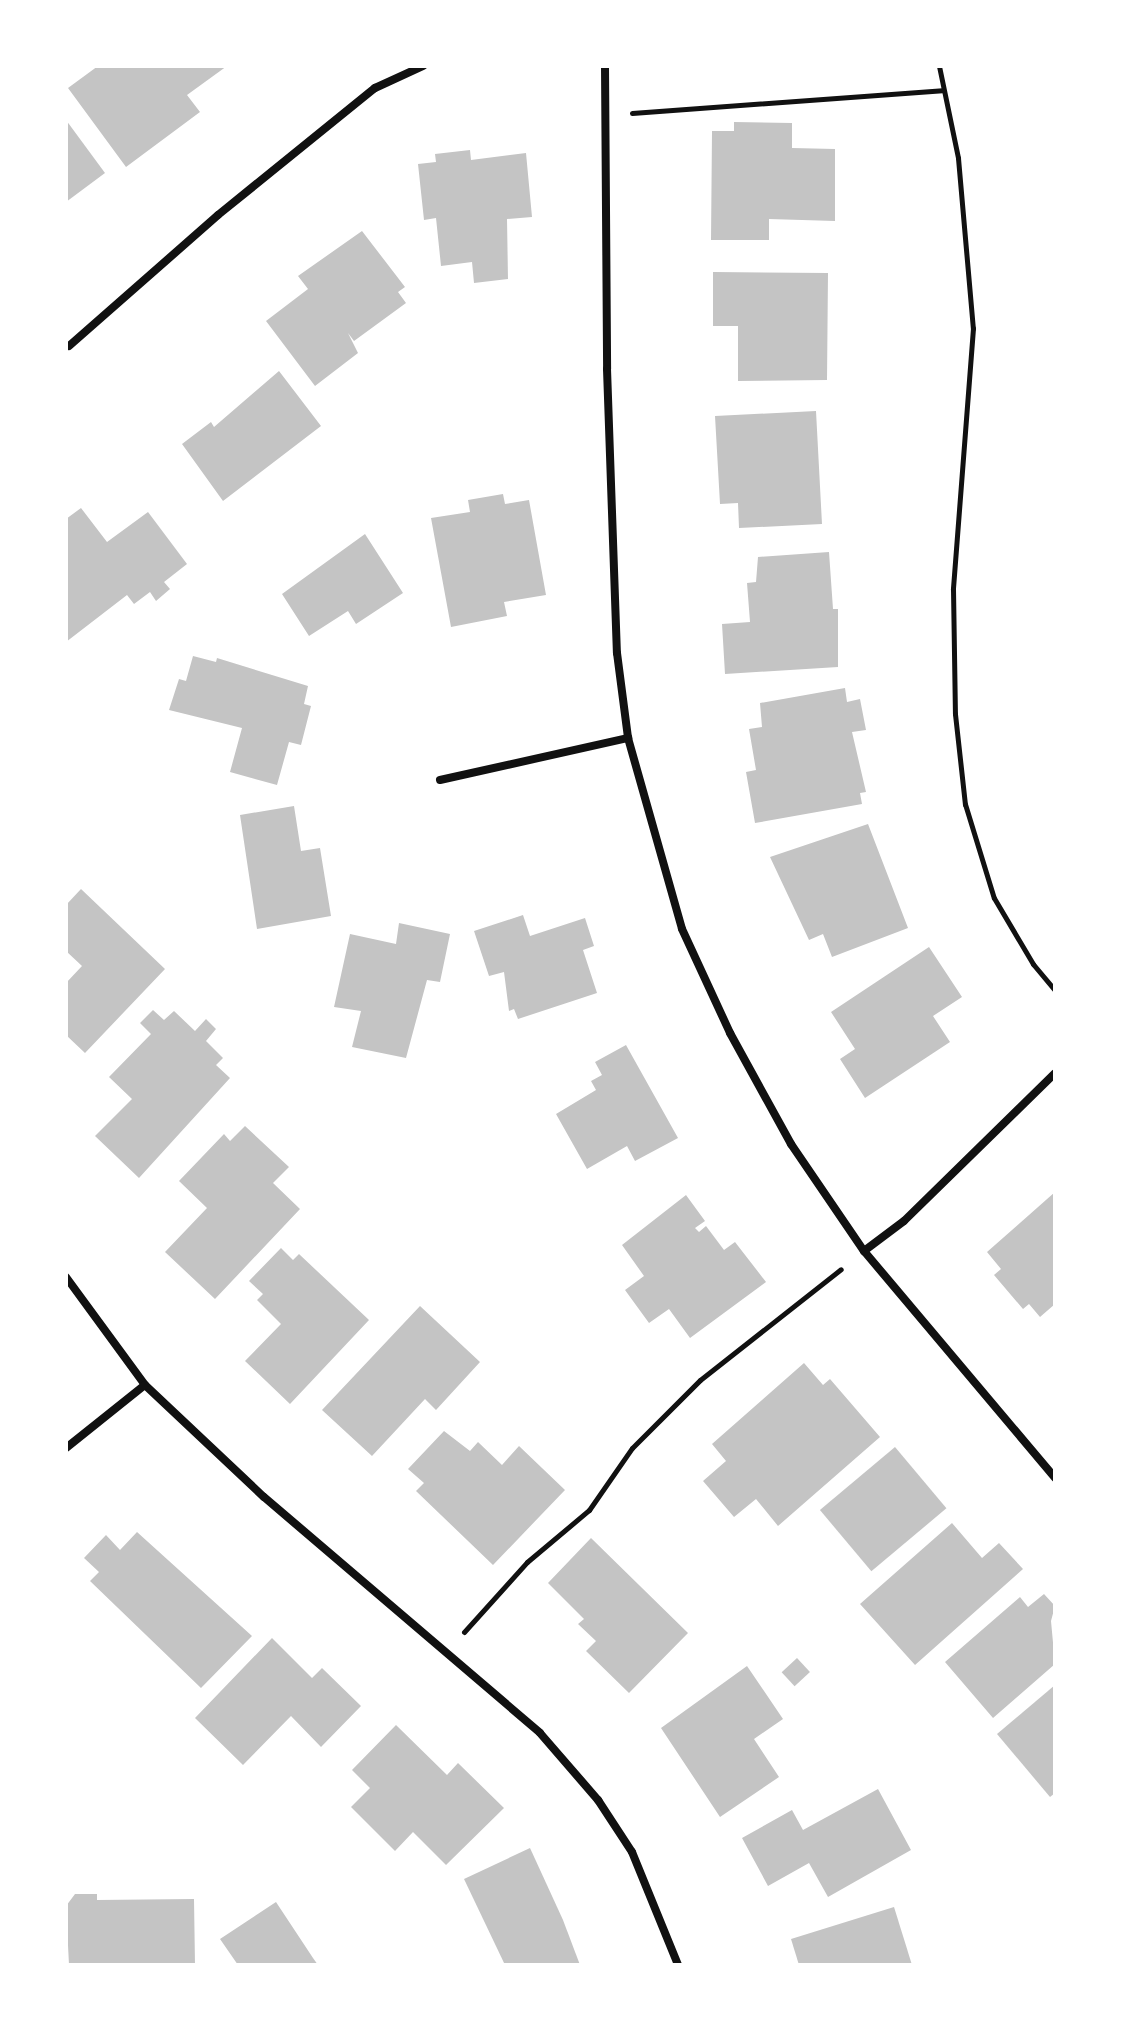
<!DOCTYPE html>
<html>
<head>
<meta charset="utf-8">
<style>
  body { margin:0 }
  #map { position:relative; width:1121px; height:2031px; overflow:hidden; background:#fff; font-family:"Alegreya Sans",sans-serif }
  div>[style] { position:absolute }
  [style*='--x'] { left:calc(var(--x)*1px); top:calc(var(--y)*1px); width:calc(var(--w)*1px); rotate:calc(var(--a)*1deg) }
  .building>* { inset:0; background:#c4c4c4; transform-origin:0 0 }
  .path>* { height:5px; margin:-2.5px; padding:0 2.5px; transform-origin:2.5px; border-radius:2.5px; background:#111 }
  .minor>* { height:8px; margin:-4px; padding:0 4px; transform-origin:4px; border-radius:4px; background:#111 }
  span { translate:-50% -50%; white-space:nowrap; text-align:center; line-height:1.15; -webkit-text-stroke:6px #fff; paint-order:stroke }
  .frame { position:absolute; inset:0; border:68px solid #fff; pointer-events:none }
</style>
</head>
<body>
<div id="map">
  <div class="building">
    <div style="clip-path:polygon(98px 66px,227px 66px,187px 95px,200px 112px,126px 167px,68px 88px)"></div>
    <div style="clip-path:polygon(66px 120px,105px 173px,66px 202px)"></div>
    <div style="clip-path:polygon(734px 122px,792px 123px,792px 148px,835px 149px,835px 221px,769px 219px,769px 240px,711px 240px,712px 131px,734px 131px)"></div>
    <div style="clip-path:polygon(470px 150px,471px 160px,526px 153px,532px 217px,507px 219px,508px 279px,474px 283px,472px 262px,441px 266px,436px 218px,424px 220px,418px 164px,436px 162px,435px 154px)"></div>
    <div style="clip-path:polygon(362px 231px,405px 287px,398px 292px,406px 303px,354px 341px,348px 333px,358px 353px,315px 386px,266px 321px,308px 289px,298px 276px)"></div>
    <div style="clip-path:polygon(713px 272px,828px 273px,827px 380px,738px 381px,738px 326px,713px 326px)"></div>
    <div style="clip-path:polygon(279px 371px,321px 426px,223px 501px,182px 444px,211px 422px,214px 427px)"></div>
    <div style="clip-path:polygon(816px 411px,822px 524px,739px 528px,738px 503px,720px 504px,715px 416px)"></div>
    <div style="clip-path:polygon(503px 494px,505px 504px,529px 500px,546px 595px,504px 602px,507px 616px,451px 627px,431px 518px,470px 512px,468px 500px)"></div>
    <div style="clip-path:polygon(81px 508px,107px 542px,148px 512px,187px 564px,164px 582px,170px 589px,156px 601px,150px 592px,134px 604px,127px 595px,66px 642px,66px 519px)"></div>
    <div style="clip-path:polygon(365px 534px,403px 593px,356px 624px,348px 611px,309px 636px,282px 594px)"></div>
    <div style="clip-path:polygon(829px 552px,833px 609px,838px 609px,838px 667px,725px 674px,722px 624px,750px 622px,747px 583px,756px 582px,758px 557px)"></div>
    <div style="clip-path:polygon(193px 656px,216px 662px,217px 658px,308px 686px,304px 704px,311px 706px,301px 745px,289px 742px,277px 785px,230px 772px,242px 728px,169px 710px,179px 679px,186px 681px)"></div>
    <div style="clip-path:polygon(845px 688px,847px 702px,860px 699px,866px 730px,852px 732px,866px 792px,860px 793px,862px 804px,755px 823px,746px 772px,756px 770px,749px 729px,762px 727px,760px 703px)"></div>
    <div style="clip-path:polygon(294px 806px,301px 851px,320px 848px,331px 916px,257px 929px,240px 815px)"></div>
    <div style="clip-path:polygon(868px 824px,908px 928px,832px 957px,823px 934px,809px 940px,770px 857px)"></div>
    <div style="clip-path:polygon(81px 889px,165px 969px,85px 1053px,66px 1035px,66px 983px,82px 966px,66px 951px,66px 905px)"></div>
    <div style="clip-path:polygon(523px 915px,530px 936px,585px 918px,594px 946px,583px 950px,597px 993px,518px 1019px,514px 1009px,509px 1011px,504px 972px,489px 976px,474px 931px)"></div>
    <div style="clip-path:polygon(399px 923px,450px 934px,440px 982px,427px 980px,406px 1058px,352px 1047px,361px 1011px,334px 1007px,350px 934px,396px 944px)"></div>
    <div style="clip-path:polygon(929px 947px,962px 997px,933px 1016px,950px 1042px,865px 1098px,840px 1059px,855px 1049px,831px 1012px)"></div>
    <div style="clip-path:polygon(153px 1010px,164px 1020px,174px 1011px,195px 1031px,206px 1019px,216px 1029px,206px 1041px,223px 1058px,216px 1065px,230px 1078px,139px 1178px,95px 1136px,132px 1099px,109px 1077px,151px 1034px,140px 1023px)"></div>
    <div style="clip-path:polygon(626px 1045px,678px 1138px,635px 1161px,627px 1146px,587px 1169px,556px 1114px,596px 1090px,591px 1081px,602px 1075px,595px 1062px)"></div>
    <div style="clip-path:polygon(245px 1126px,289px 1167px,273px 1183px,300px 1209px,215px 1299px,165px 1252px,207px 1208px,179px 1181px,224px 1134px,230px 1141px)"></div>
    <div style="clip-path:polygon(1055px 1192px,1055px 1304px,1040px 1317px,1029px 1304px,1023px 1309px,994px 1275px,1001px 1269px,987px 1252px)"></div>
    <div style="clip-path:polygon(686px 1195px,705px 1221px,695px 1228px,699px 1232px,706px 1226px,724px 1250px,735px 1242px,766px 1282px,690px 1338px,669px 1309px,649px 1323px,625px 1290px,644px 1276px,622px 1245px)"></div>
    <div style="clip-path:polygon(281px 1248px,293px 1260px,299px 1254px,369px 1320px,290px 1404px,245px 1361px,281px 1324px,257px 1300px,263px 1294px,249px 1281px)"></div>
    <div style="clip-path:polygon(420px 1306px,480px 1362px,436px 1410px,425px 1399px,372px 1456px,322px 1410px)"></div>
    <div style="clip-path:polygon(804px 1363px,823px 1385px,830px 1379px,880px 1437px,778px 1526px,756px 1499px,734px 1517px,703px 1481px,726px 1461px,712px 1444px)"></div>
    <div style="clip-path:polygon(444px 1431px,470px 1451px,478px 1442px,502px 1465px,519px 1446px,565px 1490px,493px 1565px,416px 1491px,424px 1483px,408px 1469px)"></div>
    <div style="left:895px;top:1447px;width:80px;height:98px;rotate:50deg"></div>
    <div style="clip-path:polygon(952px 1523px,982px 1558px,999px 1543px,1023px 1569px,915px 1665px,860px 1604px)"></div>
    <div style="clip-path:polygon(137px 1532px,252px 1636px,201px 1688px,90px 1581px,99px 1572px,84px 1558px,106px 1535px,120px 1550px)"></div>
    <div style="clip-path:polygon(591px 1538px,688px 1633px,629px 1693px,586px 1651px,596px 1641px,578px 1624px,584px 1619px,548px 1583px)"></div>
    <div style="clip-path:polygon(1044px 1594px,1055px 1606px,1051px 1621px,1055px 1664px,993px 1718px,945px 1662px,1020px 1597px,1028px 1607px)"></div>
    <div style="clip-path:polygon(272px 1638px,312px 1678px,322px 1668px,361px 1706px,321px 1747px,291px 1716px,243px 1765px,195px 1718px)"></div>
    <div style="left:797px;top:1658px;width:19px;height:21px;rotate:47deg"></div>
    <div style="clip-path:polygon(747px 1666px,783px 1719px,754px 1739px,779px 1777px,720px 1817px,661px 1728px)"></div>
    <div style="clip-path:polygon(1055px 1685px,1055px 1793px,1050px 1797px,997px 1734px)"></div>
    <div style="clip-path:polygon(396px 1725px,447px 1775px,458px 1763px,504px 1808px,446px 1865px,413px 1832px,395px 1851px,351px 1807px,370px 1788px,352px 1770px)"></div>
    <div style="clip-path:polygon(878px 1789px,911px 1850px,828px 1897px,809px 1863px,768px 1886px,742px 1838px,792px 1810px,803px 1830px)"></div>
    <div style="clip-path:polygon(530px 1848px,563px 1920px,580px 1965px,505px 1965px,464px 1879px)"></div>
    <div style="clip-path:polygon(75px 1894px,97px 1894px,97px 1900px,194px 1899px,195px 1965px,69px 1965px,66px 1906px)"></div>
    <div style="clip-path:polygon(276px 1902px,313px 1958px,318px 1965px,238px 1965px,220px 1939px)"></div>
    <div style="clip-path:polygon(894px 1907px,912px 1965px,799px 1965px,791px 1939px)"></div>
  </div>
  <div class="path">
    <div style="--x:939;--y:66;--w:94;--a:78.3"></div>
    <div style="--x:958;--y:158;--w:171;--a:85"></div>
    <div style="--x:973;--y:328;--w:262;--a:94.4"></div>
    <div style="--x:953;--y:589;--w:125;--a:89.1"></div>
    <div style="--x:955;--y:714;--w:91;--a:83.7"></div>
    <div style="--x:965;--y:804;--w:98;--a:72.9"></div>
    <div style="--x:994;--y:898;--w:77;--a:59.4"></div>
    <div style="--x:1033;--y:964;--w:34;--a:50"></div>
    <div style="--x:632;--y:113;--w:311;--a:-4.2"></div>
    <div style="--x:464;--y:1632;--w:94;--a:-48"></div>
    <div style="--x:527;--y:1562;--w:81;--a:-40"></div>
    <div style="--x:589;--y:1510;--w:75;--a:-55.3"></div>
    <div style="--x:632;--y:1448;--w:96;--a:-45"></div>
    <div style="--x:700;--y:1380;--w:179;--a:-38.2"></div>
  </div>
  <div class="minor">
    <div style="--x:605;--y:66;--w:303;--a:89.6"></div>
    <div style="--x:607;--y:369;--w:284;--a:88"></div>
    <div style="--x:617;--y:653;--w:86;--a:82.6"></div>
    <div style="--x:628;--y:738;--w:198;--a:74.2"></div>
    <div style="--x:682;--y:929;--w:115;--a:65.2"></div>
    <div style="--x:730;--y:1033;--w:127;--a:61.2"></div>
    <div style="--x:791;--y:1144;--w:130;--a:55.7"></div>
    <div style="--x:864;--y:1251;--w:297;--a:49.9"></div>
    <div style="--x:69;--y:346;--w:198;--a:-41.3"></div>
    <div style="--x:218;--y:215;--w:202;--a:-39"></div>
    <div style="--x:375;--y:88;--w:53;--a:-24.6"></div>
    <div style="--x:440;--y:780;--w:193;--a:-12.6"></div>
    <div style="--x:864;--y:1251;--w:50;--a:-36.9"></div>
    <div style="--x:904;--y:1221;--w:211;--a:-44.4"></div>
    <div style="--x:66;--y:1277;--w:134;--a:53.8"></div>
    <div style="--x:145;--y:1385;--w:163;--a:43.3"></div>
    <div style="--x:264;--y:1497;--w:363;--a:40.5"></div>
    <div style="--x:540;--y:1733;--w:89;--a:49.1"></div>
    <div style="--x:598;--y:1800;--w:62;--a:56.8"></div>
    <div style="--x:632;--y:1852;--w:122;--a:67.8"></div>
    <div style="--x:66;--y:1448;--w:101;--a:-38.6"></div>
  </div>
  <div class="frame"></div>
</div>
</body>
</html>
